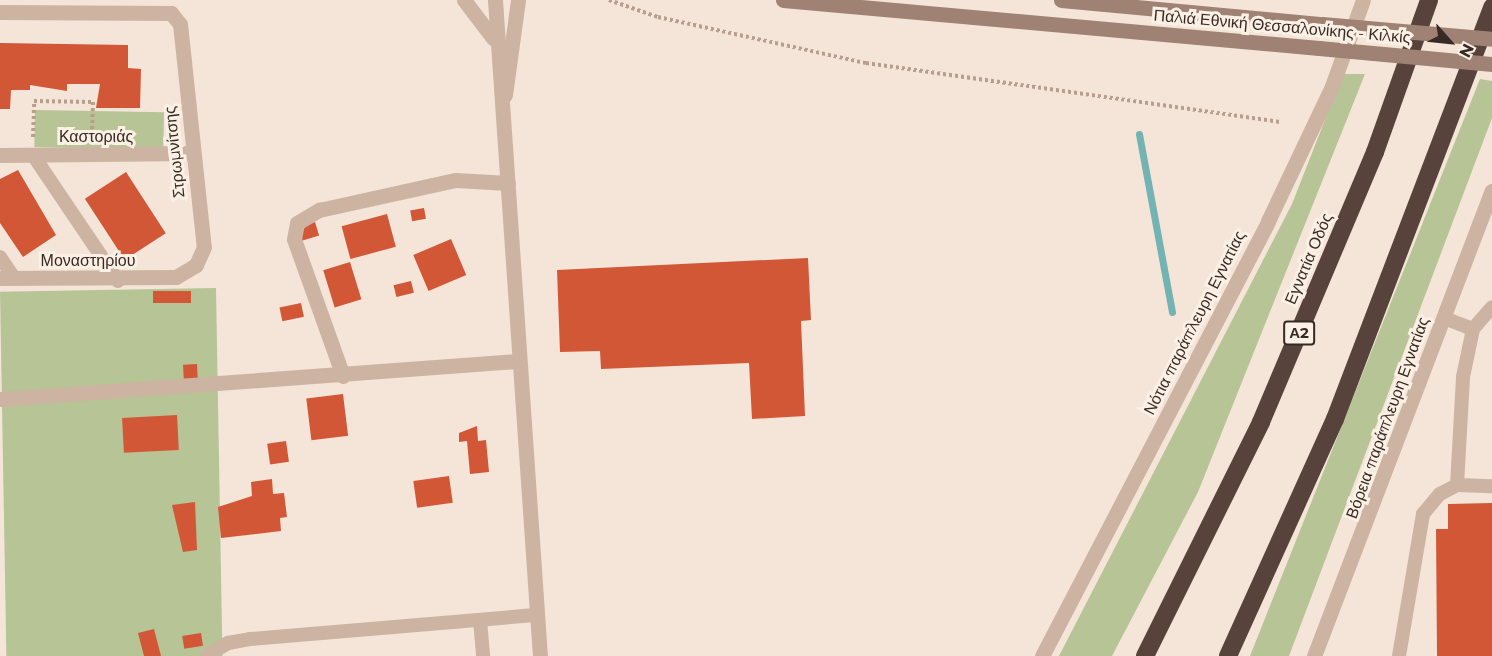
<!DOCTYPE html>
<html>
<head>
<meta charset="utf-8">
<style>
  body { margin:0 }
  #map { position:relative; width:1492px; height:656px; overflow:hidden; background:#f4e5d8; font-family:Montserrat,sans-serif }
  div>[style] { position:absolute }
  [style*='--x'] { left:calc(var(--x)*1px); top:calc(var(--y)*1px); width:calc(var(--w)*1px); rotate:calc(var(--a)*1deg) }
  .green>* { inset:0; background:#b6c496; transform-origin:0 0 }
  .stream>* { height:7px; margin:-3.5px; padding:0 3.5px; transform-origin:3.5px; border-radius:3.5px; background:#74b3b3 }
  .building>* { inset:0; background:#d25737; transform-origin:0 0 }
  .path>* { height:4px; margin-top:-2px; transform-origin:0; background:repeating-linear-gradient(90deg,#b89e8d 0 3px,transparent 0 6px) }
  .service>* { height:14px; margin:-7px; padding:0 7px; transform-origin:7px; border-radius:7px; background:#cdb4a2 }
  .minor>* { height:15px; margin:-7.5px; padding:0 7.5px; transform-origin:7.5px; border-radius:7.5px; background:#cdb4a2 }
  .tertiary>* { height:15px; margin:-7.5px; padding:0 7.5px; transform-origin:7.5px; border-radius:7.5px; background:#cdb4a2 }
  .secondary>* { height:15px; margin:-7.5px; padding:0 7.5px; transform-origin:7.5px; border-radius:7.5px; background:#a08274 }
  .motorway>* { height:18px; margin:-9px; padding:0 9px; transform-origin:9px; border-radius:9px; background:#58433c }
  .secondary-bridge>* { height:15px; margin:-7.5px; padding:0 7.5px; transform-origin:7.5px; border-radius:7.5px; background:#a08274 }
  span { translate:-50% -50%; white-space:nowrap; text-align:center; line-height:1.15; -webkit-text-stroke:6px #fbf0e4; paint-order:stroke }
  .shield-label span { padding:2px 4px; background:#fbf0e4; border:2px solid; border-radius:4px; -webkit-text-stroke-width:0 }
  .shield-label { font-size:15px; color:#372a25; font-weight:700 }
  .street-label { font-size:16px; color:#372a25 }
  .north { position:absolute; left:1420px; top:12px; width:60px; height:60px; -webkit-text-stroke:4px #fbf0e4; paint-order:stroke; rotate:117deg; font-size:16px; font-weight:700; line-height:24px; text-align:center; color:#372a25 }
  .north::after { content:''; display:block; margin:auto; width:21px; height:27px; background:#372a25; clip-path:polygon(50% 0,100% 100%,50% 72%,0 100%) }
</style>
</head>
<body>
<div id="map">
  <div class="green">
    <div style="clip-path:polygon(1343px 74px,1365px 74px,1198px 492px,1112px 656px,1059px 656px,1292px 204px)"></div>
    <div style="clip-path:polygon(1480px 79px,1492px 81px,1492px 118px,1289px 656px,1250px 656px)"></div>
    <div style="left:35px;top:110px;width:129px;height:37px;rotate:1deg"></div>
    <div style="left:216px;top:288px;width:368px;height:216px;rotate:89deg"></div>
  </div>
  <div class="stream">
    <div style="--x:1139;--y:134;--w:181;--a:79.5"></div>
  </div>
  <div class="building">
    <div style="clip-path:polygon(0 43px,128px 45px,128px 68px,141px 69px,140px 108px,96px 108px,100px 84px,67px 84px,67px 91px,30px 85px,30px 90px,11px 90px,10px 109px,0 109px)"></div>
    <div style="clip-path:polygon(18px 170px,56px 235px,23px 257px,0 223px,0 179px)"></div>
    <div style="left:126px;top:172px;width:73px;height:49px;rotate:57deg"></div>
    <div style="left:424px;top:208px;width:11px;height:14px;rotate:80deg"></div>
    <div style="left:387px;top:214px;width:34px;height:47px;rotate:75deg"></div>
    <div style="left:315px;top:222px;width:14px;height:18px;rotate:73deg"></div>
    <div style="left:451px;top:239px;width:39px;height:41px;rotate:67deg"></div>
    <div style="clip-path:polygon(808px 258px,811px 320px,801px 321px,805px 416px,752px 419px,749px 363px,601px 369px,600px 351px,560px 352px,557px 270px)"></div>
    <div style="left:350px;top:262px;width:39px;height:28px;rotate:73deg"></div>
    <div style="left:411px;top:281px;width:12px;height:18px;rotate:76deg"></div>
    <div style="left:153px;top:291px;width:38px;height:12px"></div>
    <div style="left:301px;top:303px;width:14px;height:22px;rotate:78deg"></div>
    <div style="left:197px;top:364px;width:19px;height:14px;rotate:87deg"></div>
    <div style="left:343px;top:394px;width:42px;height:37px;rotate:83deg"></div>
    <div style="left:177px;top:415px;width:35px;height:55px;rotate:87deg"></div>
    <div style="clip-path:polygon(477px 426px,478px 441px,486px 440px,489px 472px,470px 474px,467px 441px,459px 442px,459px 433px)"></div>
    <div style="left:286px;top:441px;width:21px;height:19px;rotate:82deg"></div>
    <div style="left:449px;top:476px;width:27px;height:36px;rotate:82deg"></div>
    <div style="clip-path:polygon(272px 479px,273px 494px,284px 493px,287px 517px,280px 518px,281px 531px,221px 538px,218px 507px,252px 496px,251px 482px)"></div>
    <div style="clip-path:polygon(195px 502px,197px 550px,183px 552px,172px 505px)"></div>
    <div style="clip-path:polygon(1492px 503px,1492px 656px,1437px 656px,1436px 529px,1448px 529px,1448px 504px)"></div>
    <div style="clip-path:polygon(154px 629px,161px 656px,144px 656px,138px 633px)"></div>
    <div style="left:201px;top:633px;width:13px;height:19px;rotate:81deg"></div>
  </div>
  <div class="path">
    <div style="--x:609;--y:0;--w:52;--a:19.1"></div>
    <div style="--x:658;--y:17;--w:213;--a:12.5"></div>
    <div style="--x:866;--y:63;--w:418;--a:8.1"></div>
    <div style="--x:33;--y:137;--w:36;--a:-88"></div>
    <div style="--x:34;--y:101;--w:59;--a:1"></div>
    <div style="--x:93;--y:102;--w:35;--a:92"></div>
  </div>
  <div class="service">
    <div style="--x:33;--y:155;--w:152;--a:56"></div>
    <div style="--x:0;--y:257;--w:25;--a:56"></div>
    <div style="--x:1444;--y:318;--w:31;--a:21"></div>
    <div style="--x:1473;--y:329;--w:29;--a:-49"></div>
    <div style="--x:1457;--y:485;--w:108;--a:-86.8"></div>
    <div style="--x:1463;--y:377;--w:49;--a:-78.2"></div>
    <div style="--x:480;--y:620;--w:36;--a:85"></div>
    <div style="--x:207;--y:656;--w:25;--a:-32"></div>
    <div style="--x:228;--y:643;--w:22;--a:-10"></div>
    <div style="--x:250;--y:639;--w:286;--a:-4.8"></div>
    <div style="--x:1399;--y:656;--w:144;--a:-80.4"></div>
    <div style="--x:1423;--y:514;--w:26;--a:-50"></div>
    <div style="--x:1440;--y:494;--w:19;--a:-28"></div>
    <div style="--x:1457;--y:485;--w:35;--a:2"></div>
  </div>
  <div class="minor">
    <div style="--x:0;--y:12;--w:171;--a:0.3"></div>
    <div style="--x:171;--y:13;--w:14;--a:51"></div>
    <div style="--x:180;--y:24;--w:224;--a:83.9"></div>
    <div style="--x:204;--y:247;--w:20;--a:114"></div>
    <div style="--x:196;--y:265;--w:23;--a:149"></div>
    <div style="--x:176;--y:277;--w:176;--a:179.7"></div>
    <div style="--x:0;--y:155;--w:193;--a:-0.6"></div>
    <div style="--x:343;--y:376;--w:145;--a:-109.7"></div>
    <div style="--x:294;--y:239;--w:16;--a:-79"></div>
    <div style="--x:297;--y:223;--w:26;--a:-31"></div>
    <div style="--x:319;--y:210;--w:140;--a:-12.4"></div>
    <div style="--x:456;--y:180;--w:52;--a:3.3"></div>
    <div style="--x:0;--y:399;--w:519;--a:-4.2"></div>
  </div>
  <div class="tertiary">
    <div style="--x:464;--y:0;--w:48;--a:52.7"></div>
    <div style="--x:495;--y:0;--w:658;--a:86.08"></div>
    <div style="--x:505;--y:95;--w:96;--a:-82.2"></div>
    <div style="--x:1042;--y:656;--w:490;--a:-62.5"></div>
    <div style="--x:1268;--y:221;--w:149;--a:-64.6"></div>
    <div style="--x:1332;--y:86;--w:91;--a:-70.2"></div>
    <div style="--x:1314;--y:656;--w:498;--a:-69.1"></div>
  </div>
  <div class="secondary">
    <div style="--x:783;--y:0;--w:538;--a:5.12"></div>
    <div style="--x:1061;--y:0;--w:262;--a:5.3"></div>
  </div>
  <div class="motorway">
    <div style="--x:1145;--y:656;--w:261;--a:-63.6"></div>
    <div style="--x:1261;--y:422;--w:293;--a:-67.1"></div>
    <div style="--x:1375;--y:152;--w:161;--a:-70.4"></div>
    <div style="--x:1228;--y:656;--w:260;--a:-65.7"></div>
    <div style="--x:1335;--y:419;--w:441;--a:-69.1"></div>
  </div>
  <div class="secondary-bridge">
    <div style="--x:1322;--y:24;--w:171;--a:5"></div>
    <div style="--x:1319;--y:48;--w:174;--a:5.3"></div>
  </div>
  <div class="shield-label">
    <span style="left:1299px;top:333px">Α2</span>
  </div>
  <div class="street-label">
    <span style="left:1282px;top:27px;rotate:5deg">Παλιά Εθνική Θεσσαλονίκης - Κιλκίς</span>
    <span style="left:96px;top:137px">Καστοριάς</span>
    <span style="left:175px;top:152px;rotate:-96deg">Στρωμνίτσης</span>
    <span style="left:1309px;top:259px;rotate:-67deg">Εγνατία Οδός</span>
    <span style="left:88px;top:261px">Μοναστηρίου</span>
    <span style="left:1195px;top:323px;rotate:-63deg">Νότια παράπλευρη Εγνατίας</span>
    <span style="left:1388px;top:418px;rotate:-70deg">Βόρεια παράπλευρη Εγνατίας</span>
  </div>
  <div class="north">N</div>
</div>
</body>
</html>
